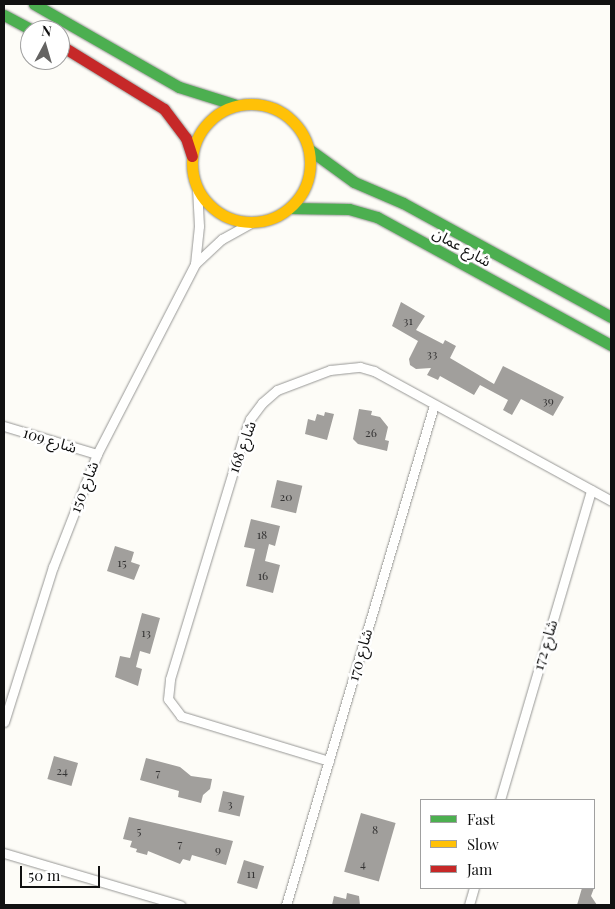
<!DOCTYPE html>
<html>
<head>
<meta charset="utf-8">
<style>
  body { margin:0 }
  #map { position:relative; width:615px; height:909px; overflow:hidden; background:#fdfcf7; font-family:"Playfair Display","Noto Sans Arabic",serif }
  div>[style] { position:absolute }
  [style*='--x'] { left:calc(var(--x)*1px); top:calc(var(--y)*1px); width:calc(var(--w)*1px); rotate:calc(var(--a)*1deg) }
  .building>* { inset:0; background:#a19f9c; transform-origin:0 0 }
  .roads { filter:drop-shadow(0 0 1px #979795) drop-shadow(0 0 1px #979795) }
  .street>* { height:9px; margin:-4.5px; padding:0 4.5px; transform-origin:4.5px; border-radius:4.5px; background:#fffffe }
  .fast>* { height:11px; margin:-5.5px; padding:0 5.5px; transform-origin:5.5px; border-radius:5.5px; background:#4caf50 }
  .slow>* { height:11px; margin:-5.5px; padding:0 5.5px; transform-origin:5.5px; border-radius:5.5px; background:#ffc107 }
  .slow>.ring { margin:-5.5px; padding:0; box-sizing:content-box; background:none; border:11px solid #ffc107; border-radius:50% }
  .jam>* { height:11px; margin:-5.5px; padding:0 5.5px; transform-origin:5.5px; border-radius:5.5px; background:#c62828 }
  span { translate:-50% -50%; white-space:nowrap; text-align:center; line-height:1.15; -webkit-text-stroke:5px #fff; paint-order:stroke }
  .number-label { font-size:12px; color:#353434 }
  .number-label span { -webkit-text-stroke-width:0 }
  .street-label { font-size:15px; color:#111 }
  .frame { position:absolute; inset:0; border:5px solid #111; pointer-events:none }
  .legend { position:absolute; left:420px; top:799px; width:175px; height:90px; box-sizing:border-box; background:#fff; border:1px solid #a0a0a0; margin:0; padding:6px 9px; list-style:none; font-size:15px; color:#111 }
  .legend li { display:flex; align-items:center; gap:10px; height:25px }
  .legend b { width:25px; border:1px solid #a0a0a0 }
  .north { position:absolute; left:20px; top:20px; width:50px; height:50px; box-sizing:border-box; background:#fff; border:1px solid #a0a0a0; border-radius:50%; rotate:6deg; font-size:14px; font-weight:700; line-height:20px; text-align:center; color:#111 }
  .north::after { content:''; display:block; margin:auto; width:18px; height:22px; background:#646362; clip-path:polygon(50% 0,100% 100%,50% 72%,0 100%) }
  .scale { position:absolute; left:20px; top:866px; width:80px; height:22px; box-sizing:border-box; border:2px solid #111; border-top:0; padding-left:6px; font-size:15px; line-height:18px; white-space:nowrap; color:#111; -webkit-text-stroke:4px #fff; paint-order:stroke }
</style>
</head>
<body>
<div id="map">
  <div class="building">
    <div style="clip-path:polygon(401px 302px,425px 316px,416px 330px,443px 344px,445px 340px,456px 346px,450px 358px,494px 384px,503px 366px,564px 397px,553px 416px,521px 399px,512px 415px,503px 410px,508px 400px,480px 385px,474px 395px,440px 376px,438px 380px,427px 375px,431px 368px,416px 369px,410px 365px,409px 359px,418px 341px,392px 326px)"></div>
    <div style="clip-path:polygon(359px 409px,372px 411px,371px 415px,380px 417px,388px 427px,385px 440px,389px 441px,387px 451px,358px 444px,353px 439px)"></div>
    <div style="clip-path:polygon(325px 412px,334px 414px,327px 440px,305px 434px,308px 419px,315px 421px,317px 414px,324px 416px)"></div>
    <div style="left:277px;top:480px;width:26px;height:28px;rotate:13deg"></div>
    <div style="clip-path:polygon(251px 519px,280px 526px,275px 546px,269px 544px,265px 561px,280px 565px,273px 593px,246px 586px,255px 549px,244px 547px)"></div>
    <div style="clip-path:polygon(115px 546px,134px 552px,131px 562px,140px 565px,134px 580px,107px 571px)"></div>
    <div style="clip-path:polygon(142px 613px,160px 618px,150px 654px,140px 651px,136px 667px,142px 669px,138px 686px,115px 677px,120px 656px,130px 658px)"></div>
    <div style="left:54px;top:756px;width:25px;height:24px;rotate:16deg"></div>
    <div style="clip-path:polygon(146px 758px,180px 767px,191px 776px,212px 779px,210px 789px,203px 795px,201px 803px,178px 797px,179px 791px,140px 780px)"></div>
    <div style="left:223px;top:791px;width:22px;height:21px;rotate:13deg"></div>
    <div style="left:361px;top:813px;width:36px;height:61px;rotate:16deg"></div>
    <div style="clip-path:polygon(129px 817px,233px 841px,226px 865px,192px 855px,190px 861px,183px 859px,180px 864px,148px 851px,147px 855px,136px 852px,137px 849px,130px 847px,132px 841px,123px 839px)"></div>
    <div style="left:244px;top:860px;width:21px;height:24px;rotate:17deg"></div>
    <div style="clip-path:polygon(582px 888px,594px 888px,591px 896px,597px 905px,577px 905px)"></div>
    <div style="clip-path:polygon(347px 893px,359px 896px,360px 905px,332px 905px,334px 896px,346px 899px)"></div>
  </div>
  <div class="roads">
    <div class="street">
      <div style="--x:195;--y:264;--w:38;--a:-84"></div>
      <div style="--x:199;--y:226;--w:38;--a:-93"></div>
      <div style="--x:4;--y:426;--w:97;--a:16.8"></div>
      <div style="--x:4;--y:722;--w:163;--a:-72.5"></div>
      <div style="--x:53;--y:567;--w:121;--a:-68.7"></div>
      <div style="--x:97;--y:454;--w:214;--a:-62.7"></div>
      <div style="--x:195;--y:264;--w:37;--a:-43"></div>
      <div style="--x:222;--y:239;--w:35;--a:-29"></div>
      <div style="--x:329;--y:761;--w:155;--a:-163.1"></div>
      <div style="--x:181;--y:716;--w:21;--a:-127"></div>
      <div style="--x:168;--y:699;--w:20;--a:-84"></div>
      <div style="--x:170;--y:679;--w:252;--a:-73.1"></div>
      <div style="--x:243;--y:438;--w:20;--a:-70"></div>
      <div style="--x:250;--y:419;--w:20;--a:-53"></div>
      <div style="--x:262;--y:403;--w:20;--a:-41"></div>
      <div style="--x:277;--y:390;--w:57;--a:-20.7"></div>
      <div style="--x:330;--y:370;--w:30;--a:-6"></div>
      <div style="--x:360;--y:367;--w:15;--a:16"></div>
      <div style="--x:374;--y:371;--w:270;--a:28.7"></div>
      <div style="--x:500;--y:800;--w:323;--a:-73.6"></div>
      <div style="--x:4;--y:853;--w:184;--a:16.5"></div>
      <div style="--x:286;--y:905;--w:521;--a:-73.51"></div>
      <div style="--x:469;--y:905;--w:18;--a:-74"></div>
    </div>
    <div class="fast">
      <div style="--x:34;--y:4;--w:167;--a:29.8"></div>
      <div style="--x:179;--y:87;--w:60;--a:17.5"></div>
      <div style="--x:4;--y:15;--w:32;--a:28"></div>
      <div style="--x:310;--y:150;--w:54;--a:36"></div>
      <div style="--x:354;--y:182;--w:53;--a:23.2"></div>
      <div style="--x:403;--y:203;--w:237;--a:28.7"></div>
      <div style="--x:290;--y:208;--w:59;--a:1"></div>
      <div style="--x:349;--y:209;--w:29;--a:16"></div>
      <div style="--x:377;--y:217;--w:267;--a:28.7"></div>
    </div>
    <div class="slow">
      <div class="ring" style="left:192px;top:104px;width:107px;height:107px"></div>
    </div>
    <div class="jam">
      <div style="--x:60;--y:45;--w:122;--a:31.6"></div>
      <div style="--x:164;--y:109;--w:36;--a:53"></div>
      <div style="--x:186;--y:138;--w:19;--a:72"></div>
    </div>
  </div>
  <div class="number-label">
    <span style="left:408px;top:321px">31</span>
    <span style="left:432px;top:354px">33</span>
    <span style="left:548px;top:401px">39</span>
    <span style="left:371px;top:433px">26</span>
    <span style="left:286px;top:497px">20</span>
    <span style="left:262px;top:535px">18</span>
    <span style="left:122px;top:563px">15</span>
    <span style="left:263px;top:576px">16</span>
    <span style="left:146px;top:633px">13</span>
    <span style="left:62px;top:771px">24</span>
    <span style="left:158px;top:773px">7</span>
    <span style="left:230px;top:804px">3</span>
    <span style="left:375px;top:830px">8</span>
    <span style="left:139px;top:831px">5</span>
    <span style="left:180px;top:844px">7</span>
    <span style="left:218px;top:850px">9</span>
    <span style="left:363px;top:864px">4</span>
    <span style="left:251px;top:874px">11</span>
  </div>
  <div class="street-label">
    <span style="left:462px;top:247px;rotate:29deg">شارع عمان</span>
    <span style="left:50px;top:440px;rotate:17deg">شارع 109</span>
    <span style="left:242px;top:447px;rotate:-70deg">شارع 168</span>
    <span style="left:84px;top:487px;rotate:-69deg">شارع 150</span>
    <span style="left:545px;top:645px;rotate:-73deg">شارع 172</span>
    <span style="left:360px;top:655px;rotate:-74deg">شارع 170</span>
  </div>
  <div class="frame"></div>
  <ul class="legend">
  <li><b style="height:6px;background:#4caf50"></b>Fast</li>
  <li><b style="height:6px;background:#ffc107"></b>Slow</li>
  <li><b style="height:6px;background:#c62828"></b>Jam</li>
  </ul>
  <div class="north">N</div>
  <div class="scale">50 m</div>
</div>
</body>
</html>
